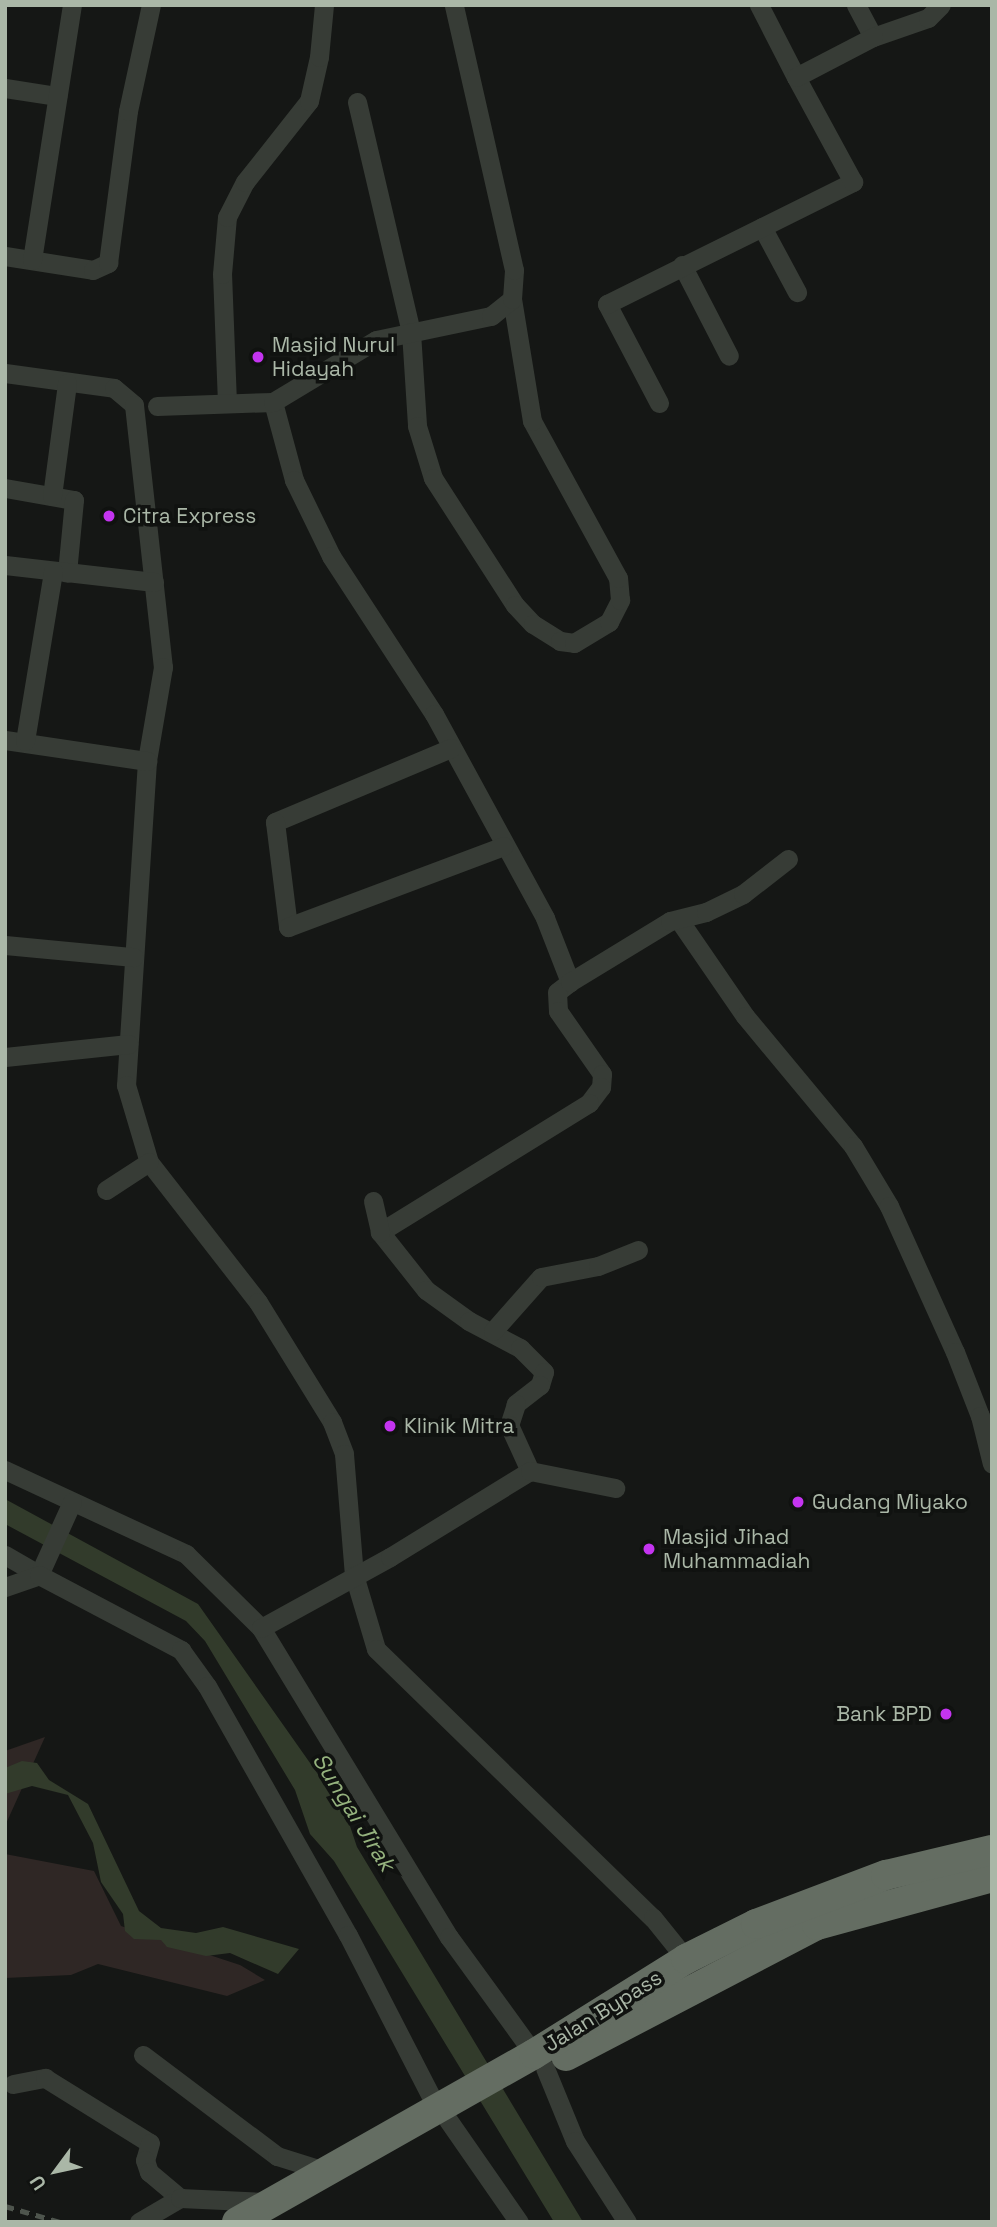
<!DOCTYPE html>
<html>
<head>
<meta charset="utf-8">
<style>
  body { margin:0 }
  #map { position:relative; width:997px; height:2227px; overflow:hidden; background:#151715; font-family:"Space Grotesk",sans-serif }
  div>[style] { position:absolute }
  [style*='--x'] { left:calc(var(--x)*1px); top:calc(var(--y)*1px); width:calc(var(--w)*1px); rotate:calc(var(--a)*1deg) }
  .green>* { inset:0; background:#2f2725 }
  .water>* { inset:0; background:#323b2b }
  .minor>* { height:19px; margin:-9.5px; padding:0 9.5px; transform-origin:9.5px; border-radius:9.5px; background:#373c36 }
  .highway>* { height:30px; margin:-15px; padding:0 15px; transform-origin:15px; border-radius:15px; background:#646d62 }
  .rail>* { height:5px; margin-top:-2.5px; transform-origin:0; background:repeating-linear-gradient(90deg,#4e554d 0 9px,transparent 0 16px) }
  .dots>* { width:19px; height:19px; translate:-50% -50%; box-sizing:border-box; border:4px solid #101210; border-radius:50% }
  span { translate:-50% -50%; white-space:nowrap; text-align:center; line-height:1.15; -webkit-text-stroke:7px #101210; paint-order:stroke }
  .poi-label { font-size:21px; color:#aab7a7 }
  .left { translate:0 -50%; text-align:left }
  .right { translate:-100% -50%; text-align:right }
  .street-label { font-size:21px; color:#aab7a7 }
  .water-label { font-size:23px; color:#95b27e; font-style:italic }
  .frame { position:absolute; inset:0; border:7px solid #aab7a7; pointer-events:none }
  .north { position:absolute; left:21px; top:2136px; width:70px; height:70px; -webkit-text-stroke:5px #101210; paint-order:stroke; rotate:237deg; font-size:19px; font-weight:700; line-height:28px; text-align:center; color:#aab7a7 }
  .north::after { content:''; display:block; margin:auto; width:24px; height:32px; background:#aab7a7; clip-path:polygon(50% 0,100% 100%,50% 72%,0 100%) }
</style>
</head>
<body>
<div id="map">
  <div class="green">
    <div style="clip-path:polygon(45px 1737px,5px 1826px,5px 1751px)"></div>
    <div style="clip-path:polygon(5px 1854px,94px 1871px,121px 1926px,240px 1965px,265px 1980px,227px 1996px,98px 1964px,71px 1975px,5px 1978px)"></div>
  </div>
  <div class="water">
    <div style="clip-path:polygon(5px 1499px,198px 1604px,346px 1814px,357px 1847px,583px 2222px,554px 2222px,334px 1861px,310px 1834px,295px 1790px,205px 1641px,186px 1621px,5px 1524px)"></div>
    <div style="clip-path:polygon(22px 1761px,37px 1763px,49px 1780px,88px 1804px,139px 1911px,161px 1928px,196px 1933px,223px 1927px,299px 1949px,278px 1974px,230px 1953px,206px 1956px,167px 1947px,161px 1940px,134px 1939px,125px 1931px,123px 1914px,101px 1882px,93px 1843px,68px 1795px,32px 1786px,5px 1794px,5px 1768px)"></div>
  </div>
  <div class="minor">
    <div style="--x:759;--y:5;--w:81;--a:62.8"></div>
    <div style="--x:856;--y:5;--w:36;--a:62"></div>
    <div style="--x:873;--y:37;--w:58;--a:-19.1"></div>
    <div style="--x:928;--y:18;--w:18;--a:-45"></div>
    <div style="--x:5;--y:88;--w:53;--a:8.7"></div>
    <div style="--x:357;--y:102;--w:236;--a:76.8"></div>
    <div style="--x:411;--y:332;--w:94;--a:86.3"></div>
    <div style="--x:417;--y:426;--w:54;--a:72.9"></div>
    <div style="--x:433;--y:478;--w:151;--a:57.2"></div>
    <div style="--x:515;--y:605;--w:26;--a:47"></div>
    <div style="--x:533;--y:624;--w:32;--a:32"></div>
    <div style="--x:560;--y:641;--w:14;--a:8"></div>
    <div style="--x:574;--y:643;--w:41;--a:-31"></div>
    <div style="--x:609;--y:622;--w:25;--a:-63"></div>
    <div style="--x:620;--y:600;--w:22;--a:-95"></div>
    <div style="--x:618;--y:578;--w:179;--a:-118.7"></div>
    <div style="--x:532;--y:421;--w:124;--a:-99.3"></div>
    <div style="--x:762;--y:227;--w:74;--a:61.7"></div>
    <div style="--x:5;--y:256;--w:89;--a:9"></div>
    <div style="--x:93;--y:270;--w:17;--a:-25"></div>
    <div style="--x:108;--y:263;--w:153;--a:-82.5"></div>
    <div style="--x:128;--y:111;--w:108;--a:-77.8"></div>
    <div style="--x:32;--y:260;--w:258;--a:-81.1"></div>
    <div style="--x:682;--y:265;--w:102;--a:62.7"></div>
    <div style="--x:5;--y:373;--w:110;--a:7.8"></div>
    <div style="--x:114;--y:388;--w:26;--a:40"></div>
    <div style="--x:134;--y:405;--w:264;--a:83.7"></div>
    <div style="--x:163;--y:667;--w:95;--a:99.7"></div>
    <div style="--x:147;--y:761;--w:325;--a:93.7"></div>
    <div style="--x:126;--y:1085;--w:80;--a:73.4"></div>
    <div style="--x:149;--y:1162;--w:177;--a:52.1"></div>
    <div style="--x:258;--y:1302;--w:141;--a:58.3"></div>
    <div style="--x:332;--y:1422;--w:34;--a:69"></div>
    <div style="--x:344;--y:1454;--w:121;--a:85.3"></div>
    <div style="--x:354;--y:1575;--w:77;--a:73.4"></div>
    <div style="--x:376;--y:1649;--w:386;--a:44.2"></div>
    <div style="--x:653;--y:1918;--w:53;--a:51.2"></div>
    <div style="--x:273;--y:402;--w:81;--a:74.9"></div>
    <div style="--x:294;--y:480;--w:85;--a:64"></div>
    <div style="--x:331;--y:556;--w:189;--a:56.9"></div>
    <div style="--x:434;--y:714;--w:232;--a:61.4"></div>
    <div style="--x:545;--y:918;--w:69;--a:68.7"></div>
    <div style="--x:570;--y:982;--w:16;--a:142"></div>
    <div style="--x:557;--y:992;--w:19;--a:87"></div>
    <div style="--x:558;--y:1011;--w:77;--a:55.1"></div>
    <div style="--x:602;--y:1074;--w:13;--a:94"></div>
    <div style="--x:601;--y:1087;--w:20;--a:127"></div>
    <div style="--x:589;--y:1103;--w:246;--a:148.3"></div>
    <div style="--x:380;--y:1232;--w:74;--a:51.6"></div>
    <div style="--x:426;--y:1290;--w:53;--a:35.8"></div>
    <div style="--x:469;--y:1321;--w:58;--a:27.9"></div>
    <div style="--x:520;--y:1348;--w:34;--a:45"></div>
    <div style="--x:544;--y:1372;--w:14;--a:107"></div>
    <div style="--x:540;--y:1385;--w:31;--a:142"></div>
    <div style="--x:516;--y:1404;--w:22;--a:108"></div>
    <div style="--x:509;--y:1425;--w:51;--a:65.5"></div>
    <div style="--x:227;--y:403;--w:129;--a:-92.2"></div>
    <div style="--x:222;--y:274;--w:57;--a:-85"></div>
    <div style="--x:227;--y:217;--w:39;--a:-63"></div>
    <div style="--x:245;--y:182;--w:103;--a:-51.7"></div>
    <div style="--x:309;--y:101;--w:45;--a:-77.2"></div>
    <div style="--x:319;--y:57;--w:52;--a:-84.5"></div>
    <div style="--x:659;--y:403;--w:112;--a:-117.7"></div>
    <div style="--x:607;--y:304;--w:275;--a:-26.4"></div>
    <div style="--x:853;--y:182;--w:119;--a:-118.5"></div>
    <div style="--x:796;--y:77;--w:87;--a:-27.5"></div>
    <div style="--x:157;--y:406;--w:116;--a:-2"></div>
    <div style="--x:273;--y:402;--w:120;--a:-31"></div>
    <div style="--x:376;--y:340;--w:117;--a:-11.8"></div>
    <div style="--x:491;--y:316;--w:27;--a:-39"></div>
    <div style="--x:512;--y:299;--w:29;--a:-86"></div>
    <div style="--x:514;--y:270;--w:272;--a:-102.8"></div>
    <div style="--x:5;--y:488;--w:70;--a:9.9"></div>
    <div style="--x:74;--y:500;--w:73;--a:95.5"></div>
    <div style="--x:52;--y:496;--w:114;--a:-82.4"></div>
    <div style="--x:5;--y:565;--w:150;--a:6.5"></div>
    <div style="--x:5;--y:740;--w:144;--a:8.4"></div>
    <div style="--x:25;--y:741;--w:172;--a:-80.6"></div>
    <div style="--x:451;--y:748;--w:191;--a:157.2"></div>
    <div style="--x:275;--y:822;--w:106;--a:82.9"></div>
    <div style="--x:288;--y:927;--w:230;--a:-20.6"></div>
    <div style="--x:679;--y:920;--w:116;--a:55.5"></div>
    <div style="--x:745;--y:1016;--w:169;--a:50.3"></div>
    <div style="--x:853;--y:1146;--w:70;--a:59"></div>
    <div style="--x:889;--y:1206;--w:160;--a:65.7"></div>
    <div style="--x:955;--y:1352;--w:69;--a:68.7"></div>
    <div style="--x:980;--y:1416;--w:49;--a:76"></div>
    <div style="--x:5;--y:945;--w:129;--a:5.4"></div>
    <div style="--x:570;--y:982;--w:117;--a:-31.4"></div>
    <div style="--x:670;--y:921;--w:37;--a:-14"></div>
    <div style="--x:706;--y:912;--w:41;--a:-25.9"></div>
    <div style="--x:743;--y:894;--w:57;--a:-37.9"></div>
    <div style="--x:5;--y:1057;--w:124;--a:-6"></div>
    <div style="--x:106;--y:1190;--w:51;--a:-33.1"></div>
    <div style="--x:373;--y:1201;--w:32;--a:77"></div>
    <div style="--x:493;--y:1331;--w:72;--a:-48.4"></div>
    <div style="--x:541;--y:1277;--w:58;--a:-10.9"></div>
    <div style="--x:598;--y:1266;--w:43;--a:-21.8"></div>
    <div style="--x:5;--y:1470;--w:200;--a:24.9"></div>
    <div style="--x:186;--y:1554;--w:105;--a:44.6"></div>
    <div style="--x:261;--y:1628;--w:362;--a:58.7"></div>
    <div style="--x:449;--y:1937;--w:145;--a:54"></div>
    <div style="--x:5;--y:1555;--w:39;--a:30"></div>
    <div style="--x:39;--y:1575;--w:80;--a:-65.7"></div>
    <div style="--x:5;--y:1587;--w:36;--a:-19"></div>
    <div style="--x:39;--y:1575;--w:161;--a:27.8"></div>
    <div style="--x:181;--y:1650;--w:44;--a:54.2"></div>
    <div style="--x:207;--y:1686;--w:286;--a:60.5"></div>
    <div style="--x:348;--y:1935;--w:195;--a:62.8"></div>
    <div style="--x:261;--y:1628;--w:147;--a:-28.8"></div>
    <div style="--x:390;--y:1557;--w:164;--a:-31.6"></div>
    <div style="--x:530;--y:1471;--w:87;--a:11.3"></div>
    <div style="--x:143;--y:2055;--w:168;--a:37"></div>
    <div style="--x:277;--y:2156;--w:50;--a:17.4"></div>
    <div style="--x:545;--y:2068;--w:79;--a:67.7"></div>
    <div style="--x:575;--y:2141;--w:96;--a:57.3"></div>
    <div style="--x:13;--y:2084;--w:33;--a:-11"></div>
    <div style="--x:45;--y:2078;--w:123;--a:31.8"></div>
    <div style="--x:150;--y:2143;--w:18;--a:106"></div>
    <div style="--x:145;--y:2160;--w:13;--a:72"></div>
    <div style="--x:149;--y:2172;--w:40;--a:40"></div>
    <div style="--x:448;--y:2120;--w:124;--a:55.2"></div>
    <div style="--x:139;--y:2222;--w:48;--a:-30.3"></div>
    <div style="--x:180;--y:2198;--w:85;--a:2.7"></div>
  </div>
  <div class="highway">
    <div style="--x:566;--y:2056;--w:283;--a:-27.6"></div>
    <div style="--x:817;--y:1925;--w:181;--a:-15.3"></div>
    <div style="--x:237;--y:2222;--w:341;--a:-29.5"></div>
    <div style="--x:534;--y:2054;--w:179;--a:-32"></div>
    <div style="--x:686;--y:1959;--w:78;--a:-26.6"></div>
    <div style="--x:756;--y:1924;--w:139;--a:-20.7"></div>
    <div style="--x:886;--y:1875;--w:109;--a:-13.3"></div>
  </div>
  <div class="rail">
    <div style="--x:5;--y:2206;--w:57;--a:16.2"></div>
  </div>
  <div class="dots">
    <div style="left:258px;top:357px;background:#c434f0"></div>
    <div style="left:109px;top:516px;background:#c434f0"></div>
    <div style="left:390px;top:1426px;background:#c434f0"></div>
    <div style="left:798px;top:1502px;background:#c434f0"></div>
    <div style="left:649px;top:1549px;background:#c434f0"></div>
    <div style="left:946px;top:1714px;background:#c434f0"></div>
  </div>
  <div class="poi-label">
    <span class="left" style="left:272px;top:357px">Masjid Nurul<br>Hidayah</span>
    <span class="left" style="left:123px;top:516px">Citra Express</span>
    <span class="left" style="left:404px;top:1426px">Klinik Mitra</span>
    <span class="left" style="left:812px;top:1502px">Gudang Miyako</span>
    <span class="left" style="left:663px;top:1549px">Masjid Jihad<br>Muhammadiah</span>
    <span class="right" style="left:932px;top:1714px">Bank BPD</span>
  </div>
  <div class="street-label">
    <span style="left:603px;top:2011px;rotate:-32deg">Jalan Bypass</span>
  </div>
  <div class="water-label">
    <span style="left:354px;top:1812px;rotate:58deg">Sungai Jirak</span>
  </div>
  <div class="frame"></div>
  <div class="north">U</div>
</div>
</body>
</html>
